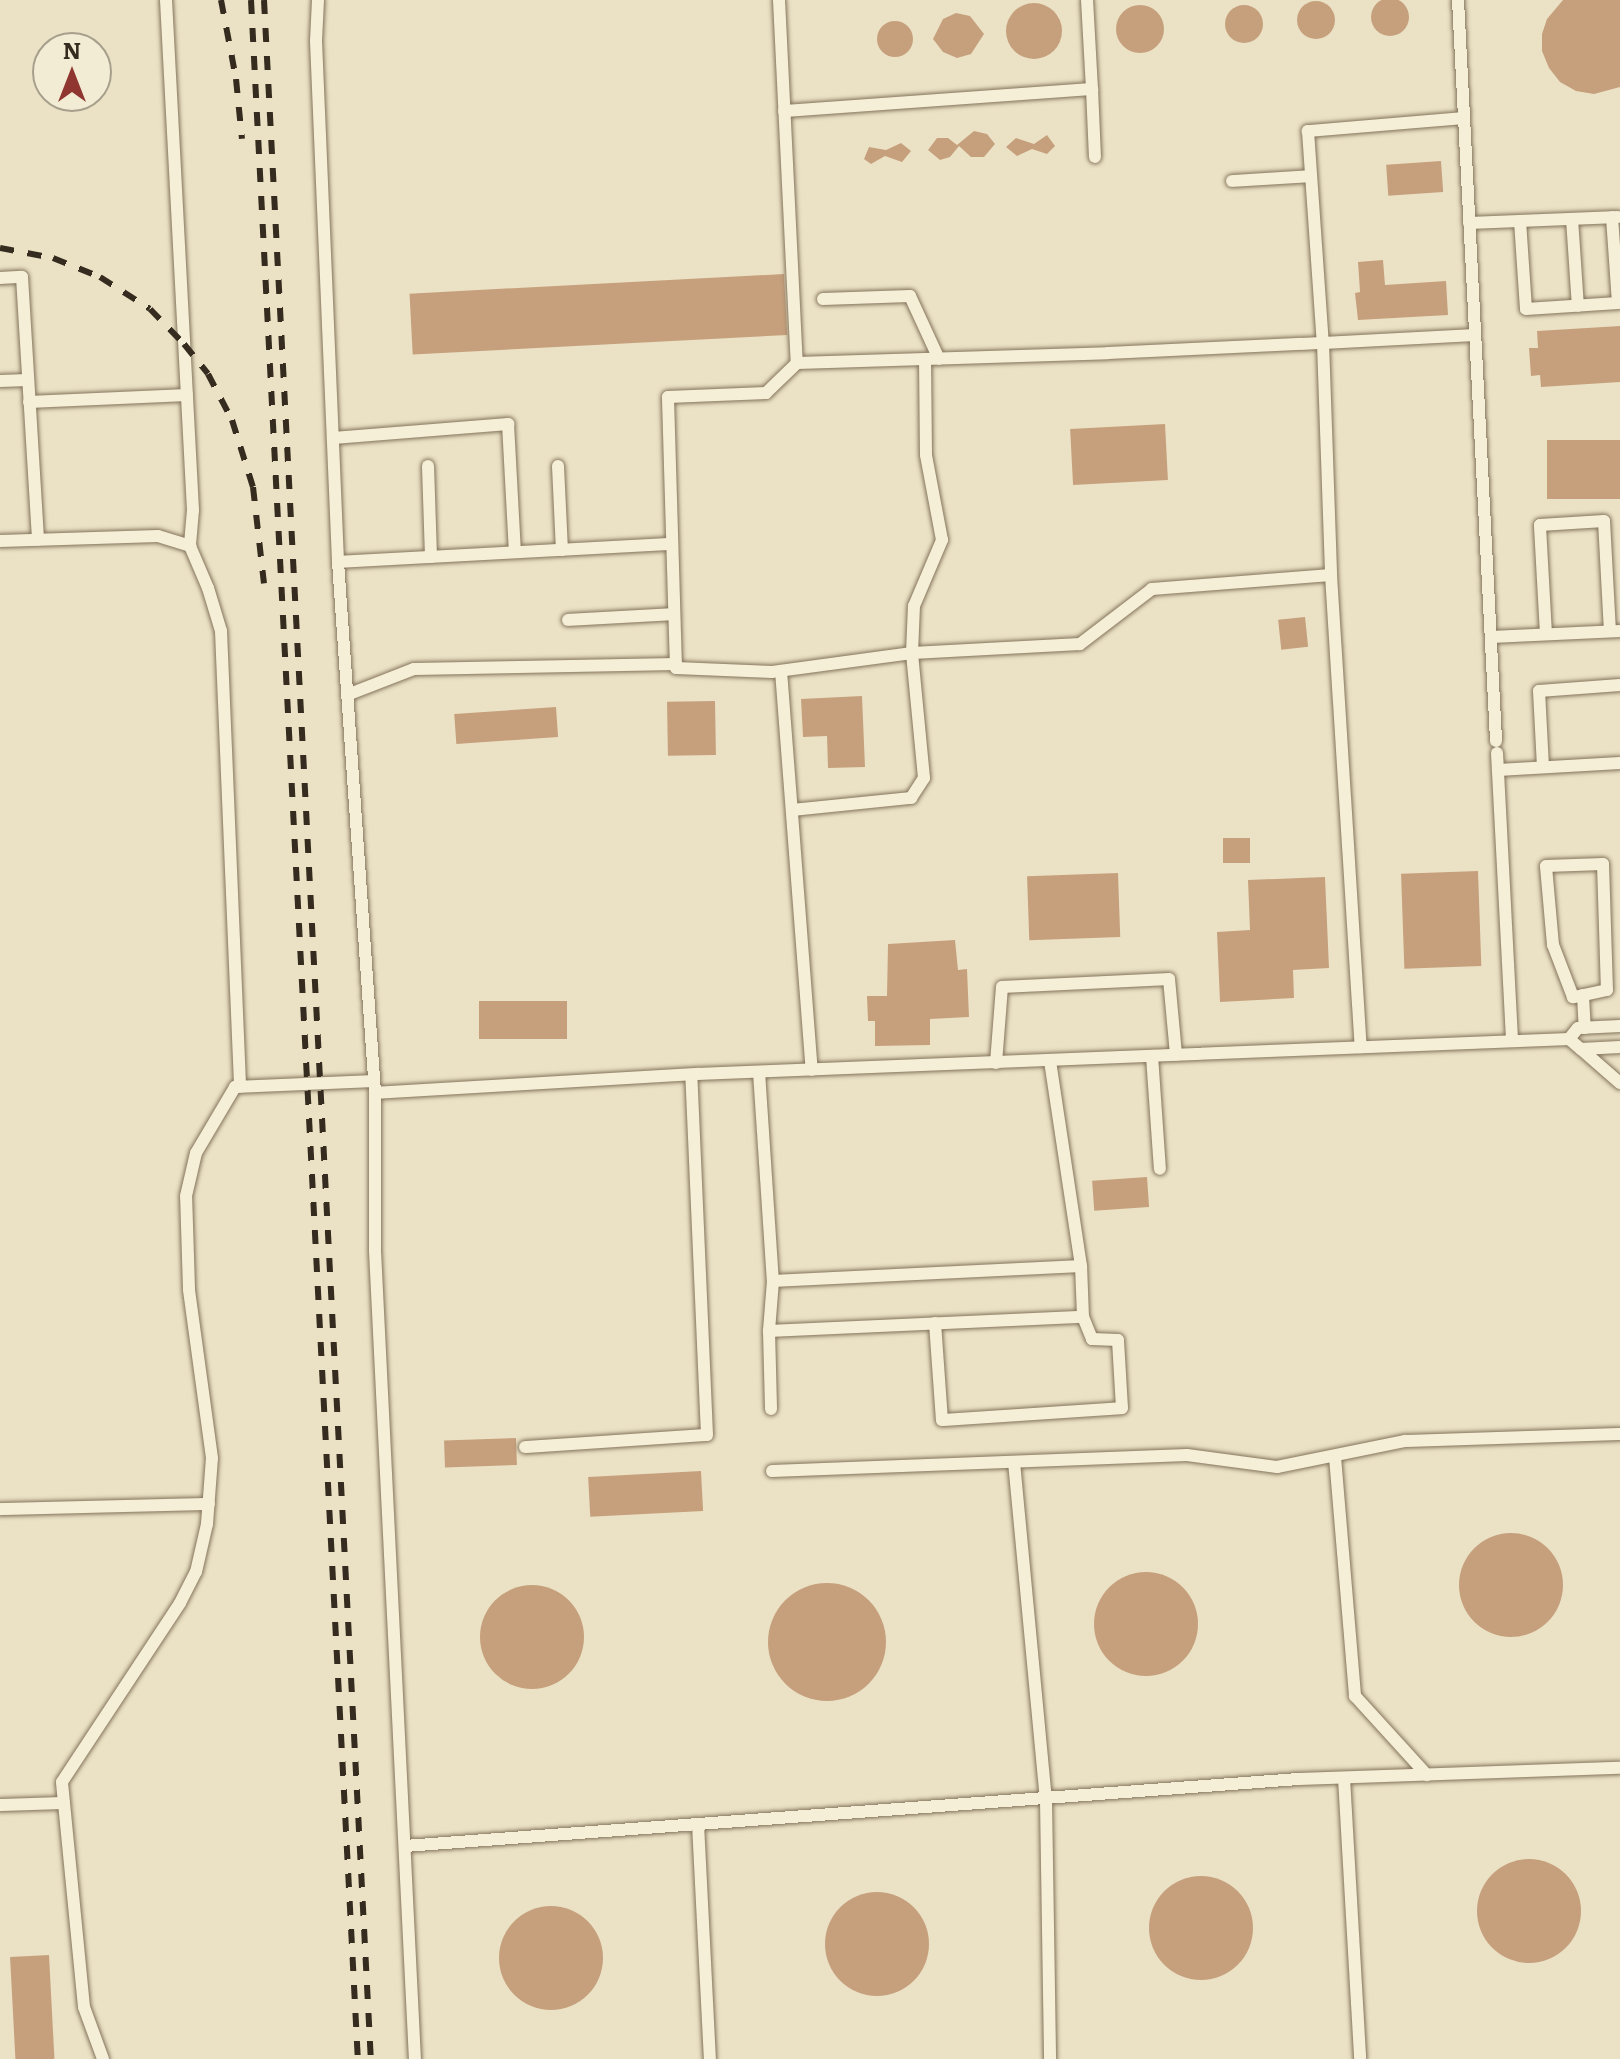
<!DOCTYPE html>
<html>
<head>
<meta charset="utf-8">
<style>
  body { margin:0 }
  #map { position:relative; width:1620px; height:2059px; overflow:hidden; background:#ebe2c5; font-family:Literata,serif }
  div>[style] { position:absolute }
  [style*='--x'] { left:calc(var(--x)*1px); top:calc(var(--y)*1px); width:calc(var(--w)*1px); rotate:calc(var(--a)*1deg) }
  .building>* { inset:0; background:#c6a07d; transform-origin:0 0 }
  .round { border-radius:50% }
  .roads { filter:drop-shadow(0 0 2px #84745c) drop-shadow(0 0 2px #84745c) }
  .lane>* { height:12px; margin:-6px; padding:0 6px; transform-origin:6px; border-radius:6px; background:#f6efd7 }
  .rail>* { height:6px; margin-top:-3px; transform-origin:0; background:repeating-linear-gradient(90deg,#352b1f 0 14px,transparent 0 28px) }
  span { translate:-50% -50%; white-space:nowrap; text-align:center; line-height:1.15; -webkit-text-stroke:8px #f3ecd4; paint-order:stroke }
  .north { position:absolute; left:32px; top:32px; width:80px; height:80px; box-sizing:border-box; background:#f3ecd4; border:2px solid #a79f8c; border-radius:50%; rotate:0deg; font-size:22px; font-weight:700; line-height:32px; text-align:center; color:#352b1f }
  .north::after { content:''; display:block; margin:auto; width:28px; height:36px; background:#8f3631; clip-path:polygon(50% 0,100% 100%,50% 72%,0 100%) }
</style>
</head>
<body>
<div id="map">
  <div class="building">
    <div class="round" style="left:1371px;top:-2px;width:38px;height:38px"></div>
    <div style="clip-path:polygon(1563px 0,1620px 0,1620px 87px,1594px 94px,1576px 91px,1560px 82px,1549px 68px,1542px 51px,1542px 34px,1547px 19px)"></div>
    <div class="round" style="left:1297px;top:1px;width:38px;height:38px"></div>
    <div class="round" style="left:1006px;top:3px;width:56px;height:56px"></div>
    <div class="round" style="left:1116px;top:5px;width:48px;height:48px"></div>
    <div class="round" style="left:1225px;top:5px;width:38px;height:38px"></div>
    <div style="clip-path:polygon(956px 13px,970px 16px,984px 34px,971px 54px,957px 58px,943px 52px,933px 39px,943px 19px)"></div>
    <div class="round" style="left:877px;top:21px;width:36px;height:36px"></div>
    <div style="clip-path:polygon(974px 131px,987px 134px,995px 144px,984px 157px,971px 157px,959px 146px,950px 157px,940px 160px,928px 150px,937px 138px,948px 138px,957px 145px)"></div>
    <div style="clip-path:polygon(1047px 135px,1055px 146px,1047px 154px,1032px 149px,1017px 156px,1006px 147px,1016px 138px,1034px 144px)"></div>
    <div style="clip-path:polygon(901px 143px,911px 151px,902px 162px,885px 156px,871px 164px,864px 159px,869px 147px,886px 150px)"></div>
    <div style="left:1441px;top:161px;width:31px;height:55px;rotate:86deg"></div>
    <div style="clip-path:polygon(1383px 260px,1385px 285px,1446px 281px,1448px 315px,1358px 320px,1355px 293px,1360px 292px,1358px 262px)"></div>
    <div style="left:784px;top:274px;width:61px;height:375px;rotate:87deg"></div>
    <div style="clip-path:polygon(1620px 326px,1620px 382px,1541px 387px,1540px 375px,1531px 376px,1529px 348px,1538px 348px,1537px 331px)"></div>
    <div style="left:1165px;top:424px;width:56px;height:95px;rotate:87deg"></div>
    <div style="left:1620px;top:440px;width:59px;height:73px;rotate:90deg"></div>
    <div style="left:1305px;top:617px;width:30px;height:27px;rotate:84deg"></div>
    <div style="clip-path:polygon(862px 696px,865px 767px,828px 768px,827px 736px,803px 737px,801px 699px)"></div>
    <div style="left:715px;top:701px;width:54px;height:48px;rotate:89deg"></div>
    <div style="left:556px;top:707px;width:30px;height:102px;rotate:86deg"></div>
    <div style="left:1250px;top:838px;width:25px;height:27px;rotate:90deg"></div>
    <div style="left:1478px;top:871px;width:95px;height:77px;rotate:88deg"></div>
    <div style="left:1118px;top:873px;width:64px;height:91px;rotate:88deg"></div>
    <div style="clip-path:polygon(1325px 877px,1329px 968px,1293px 970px,1294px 998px,1220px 1002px,1217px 932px,1250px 930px,1248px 880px)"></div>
    <div style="clip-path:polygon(955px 940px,958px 970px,967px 969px,969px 1017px,930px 1019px,930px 1045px,875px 1046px,875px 1021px,868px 1021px,867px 996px,887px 996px,888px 944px)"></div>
    <div style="left:567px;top:1001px;width:38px;height:88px;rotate:90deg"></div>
    <div style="left:1147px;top:1177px;width:30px;height:55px;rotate:86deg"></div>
    <div style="left:516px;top:1438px;width:27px;height:72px;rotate:88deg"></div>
    <div style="left:701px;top:1471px;width:40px;height:113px;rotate:87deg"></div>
    <div class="round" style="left:1459px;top:1533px;width:104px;height:104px"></div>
    <div class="round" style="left:1094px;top:1572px;width:104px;height:104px"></div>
    <div class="round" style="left:768px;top:1583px;width:118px;height:118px"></div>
    <div class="round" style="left:480px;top:1585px;width:104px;height:104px"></div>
    <div class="round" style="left:1477px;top:1859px;width:104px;height:104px"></div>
    <div class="round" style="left:1149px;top:1876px;width:104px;height:104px"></div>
    <div class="round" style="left:825px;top:1892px;width:104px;height:104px"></div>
    <div class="round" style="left:499px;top:1906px;width:104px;height:104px"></div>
    <div style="left:49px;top:1955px;width:104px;height:39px;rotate:87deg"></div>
  </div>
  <div class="roads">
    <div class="lane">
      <div style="--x:166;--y:0;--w:511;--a:86.97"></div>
      <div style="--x:193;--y:510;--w:36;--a:95"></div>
      <div style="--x:190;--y:546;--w:46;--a:66.8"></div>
      <div style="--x:208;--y:588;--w:45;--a:73.2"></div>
      <div style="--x:221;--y:631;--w:456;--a:87.6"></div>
      <div style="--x:318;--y:0;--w:41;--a:92.8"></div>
      <div style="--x:316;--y:41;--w:521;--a:87.58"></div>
      <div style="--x:338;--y:562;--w:532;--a:86.01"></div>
      <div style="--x:375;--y:1093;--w:323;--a:-3.4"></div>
      <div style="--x:697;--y:1074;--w:873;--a:-2.3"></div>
      <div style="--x:1569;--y:1039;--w:16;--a:40"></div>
      <div style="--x:1581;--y:1049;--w:39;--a:-3"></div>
      <div style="--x:779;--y:0;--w:363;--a:87.2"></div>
      <div style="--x:1458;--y:0;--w:742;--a:87.06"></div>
      <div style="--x:1092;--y:89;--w:68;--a:87.5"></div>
      <div style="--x:784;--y:111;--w:309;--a:-4.1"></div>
      <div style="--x:1092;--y:89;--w:89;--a:-93.2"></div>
      <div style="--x:1464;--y:118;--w:157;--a:175.2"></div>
      <div style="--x:1308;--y:131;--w:213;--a:86"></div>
      <div style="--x:1323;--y:343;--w:232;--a:88"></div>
      <div style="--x:1331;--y:575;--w:180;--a:175.5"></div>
      <div style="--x:1152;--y:589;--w:91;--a:142.6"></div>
      <div style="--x:1080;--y:644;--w:168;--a:176.9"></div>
      <div style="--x:912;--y:653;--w:141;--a:172.3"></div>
      <div style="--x:772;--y:672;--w:96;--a:-177.6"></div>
      <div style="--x:676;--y:668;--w:271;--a:-91.7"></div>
      <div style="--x:668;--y:397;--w:98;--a:-2.3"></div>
      <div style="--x:766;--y:393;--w:43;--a:-44.1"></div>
      <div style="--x:797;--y:363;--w:311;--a:-1.8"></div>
      <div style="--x:1108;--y:353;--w:215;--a:-2.7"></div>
      <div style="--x:1323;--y:343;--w:152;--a:-3"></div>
      <div style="--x:1232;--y:181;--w:79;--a:-3.6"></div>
      <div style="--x:1572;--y:219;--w:87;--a:86.1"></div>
      <div style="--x:1520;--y:221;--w:88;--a:86.1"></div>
      <div style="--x:1526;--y:309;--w:92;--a:-3.7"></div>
      <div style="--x:1618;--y:303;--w:86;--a:-94"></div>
      <div style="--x:1469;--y:223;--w:149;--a:-2.3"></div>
      <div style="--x:0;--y:278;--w:22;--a:-3"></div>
      <div style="--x:22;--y:277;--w:263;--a:86.5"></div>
      <div style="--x:823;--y:299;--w:87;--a:-2"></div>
      <div style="--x:910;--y:296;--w:69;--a:65.3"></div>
      <div style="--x:0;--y:381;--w:28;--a:-2"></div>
      <div style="--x:29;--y:402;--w:158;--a:-2.5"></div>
      <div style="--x:333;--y:438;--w:176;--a:-4.6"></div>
      <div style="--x:508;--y:424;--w:128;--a:86.9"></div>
      <div style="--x:428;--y:466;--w:91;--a:88.1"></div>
      <div style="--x:558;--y:466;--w:84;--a:87.3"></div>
      <div style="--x:0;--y:541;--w:158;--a:-1.8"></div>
      <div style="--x:158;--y:536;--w:34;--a:17"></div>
      <div style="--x:338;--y:562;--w:334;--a:-3.1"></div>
      <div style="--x:1331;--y:575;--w:473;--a:86.4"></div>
      <div style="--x:568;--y:620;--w:106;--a:-3.2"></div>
      <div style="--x:1546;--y:634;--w:109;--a:-93.2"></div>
      <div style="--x:1540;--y:525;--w:64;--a:-3.6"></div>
      <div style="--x:1604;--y:521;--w:110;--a:86.9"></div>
      <div style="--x:1491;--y:637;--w:129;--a:-2.7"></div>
      <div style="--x:781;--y:671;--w:400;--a:85.6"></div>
      <div style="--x:347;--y:695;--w:72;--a:-21.2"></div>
      <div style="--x:414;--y:669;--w:262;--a:-1.1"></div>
      <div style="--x:1497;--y:753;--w:288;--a:87"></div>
      <div style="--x:1543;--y:767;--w:76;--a:-93"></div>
      <div style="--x:1539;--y:691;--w:81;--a:-4.2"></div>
      <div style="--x:1498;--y:770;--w:122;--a:-3.3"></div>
      <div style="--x:792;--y:810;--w:120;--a:-5.8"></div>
      <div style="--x:911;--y:798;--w:24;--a:-57"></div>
      <div style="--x:924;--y:778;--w:126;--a:-95.5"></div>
      <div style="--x:912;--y:653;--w:47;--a:-87.6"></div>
      <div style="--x:914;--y:606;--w:72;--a:-67"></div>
      <div style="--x:942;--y:540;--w:86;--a:-100.7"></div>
      <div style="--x:926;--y:455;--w:96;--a:-90.6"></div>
      <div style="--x:1603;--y:864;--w:126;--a:88.2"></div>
      <div style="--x:1607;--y:990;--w:35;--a:168"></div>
      <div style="--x:1573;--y:997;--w:56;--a:-111"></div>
      <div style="--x:1553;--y:945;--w:79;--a:-95.1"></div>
      <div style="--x:1546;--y:866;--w:57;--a:-2"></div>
      <div style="--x:1583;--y:995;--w:33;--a:87"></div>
      <div style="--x:1569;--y:1039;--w:14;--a:-51"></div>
      <div style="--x:1578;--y:1028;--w:42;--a:-2.7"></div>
      <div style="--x:1581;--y:1049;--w:52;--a:41.1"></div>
      <div style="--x:1152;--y:1056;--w:113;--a:86"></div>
      <div style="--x:996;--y:1063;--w:76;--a:-85.5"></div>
      <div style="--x:1002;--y:987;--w:167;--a:-2.7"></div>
      <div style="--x:1169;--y:979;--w:76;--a:84.7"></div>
      <div style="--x:759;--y:1072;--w:209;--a:86.2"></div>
      <div style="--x:773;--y:1281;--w:308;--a:-2.8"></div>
      <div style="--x:1081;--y:1266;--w:208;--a:-98.6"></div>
      <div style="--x:375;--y:1093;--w:158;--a:90"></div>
      <div style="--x:375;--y:1251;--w:809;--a:87.17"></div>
      <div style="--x:773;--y:1281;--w:50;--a:94.6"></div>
      <div style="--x:769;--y:1331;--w:314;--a:-2.6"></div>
      <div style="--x:1083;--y:1317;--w:51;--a:-92.2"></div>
      <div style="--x:935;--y:1323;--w:97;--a:85.9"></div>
      <div style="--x:942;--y:1420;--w:180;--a:-3.8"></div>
      <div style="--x:1122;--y:1408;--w:68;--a:-93.4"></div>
      <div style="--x:1118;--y:1340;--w:26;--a:-178"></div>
      <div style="--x:1092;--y:1339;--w:24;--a:-112"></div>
      <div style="--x:769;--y:1331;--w:78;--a:88.5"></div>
      <div style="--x:525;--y:1447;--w:182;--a:-3.8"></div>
      <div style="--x:707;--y:1435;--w:360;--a:-92.5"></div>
      <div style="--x:1335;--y:1457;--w:240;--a:85.2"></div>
      <div style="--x:1355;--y:1696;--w:107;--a:47.7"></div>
      <div style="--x:1014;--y:1462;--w:340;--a:84.6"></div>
      <div style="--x:1046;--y:1800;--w:259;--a:89.1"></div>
      <div style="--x:772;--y:1471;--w:415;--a:-2.2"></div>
      <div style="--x:1187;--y:1455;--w:91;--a:7.6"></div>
      <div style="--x:1277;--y:1467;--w:131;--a:-11.5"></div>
      <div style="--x:1405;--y:1441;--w:215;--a:-1.9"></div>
      <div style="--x:0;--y:1509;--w:209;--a:-1.4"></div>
      <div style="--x:1344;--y:1778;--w:281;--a:86.7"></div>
      <div style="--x:0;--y:1805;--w:64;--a:-1.8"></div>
      <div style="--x:698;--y:1824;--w:235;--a:87.1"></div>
      <div style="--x:405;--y:1846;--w:896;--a:-4.29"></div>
      <div style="--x:1298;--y:1779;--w:322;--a:-2"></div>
      <div style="--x:103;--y:2059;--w:55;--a:-110.1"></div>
      <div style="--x:84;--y:2007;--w:226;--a:-95.6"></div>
      <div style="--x:62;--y:1782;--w:214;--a:-56.6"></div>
      <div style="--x:180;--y:1603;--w:35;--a:-63"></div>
      <div style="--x:196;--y:1572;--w:49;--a:-77.1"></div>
      <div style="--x:207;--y:1524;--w:66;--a:-85.7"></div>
      <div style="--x:212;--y:1458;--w:171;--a:-97.8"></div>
      <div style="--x:189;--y:1289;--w:93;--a:-91.8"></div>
      <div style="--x:186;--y:1196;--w:44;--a:-76.9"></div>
      <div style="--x:196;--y:1153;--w:77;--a:-59.4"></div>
      <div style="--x:235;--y:1087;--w:139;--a:-2.5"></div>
    </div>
  </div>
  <div class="rail">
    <div style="--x:221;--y:0;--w:80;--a:79.2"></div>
    <div style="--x:236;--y:79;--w:60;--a:84.3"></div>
    <div style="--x:251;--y:0;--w:2062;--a:87.03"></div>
    <div style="--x:264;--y:0;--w:2062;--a:87.03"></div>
    <div style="--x:0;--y:248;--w:54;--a:10.7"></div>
    <div style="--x:53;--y:258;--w:51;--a:22"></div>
    <div style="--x:100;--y:277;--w:59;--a:32.6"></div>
    <div style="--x:150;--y:309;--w:49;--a:45.8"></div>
    <div style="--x:184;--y:344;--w:38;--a:51"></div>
    <div style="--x:208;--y:374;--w:52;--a:62.4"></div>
    <div style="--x:232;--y:420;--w:70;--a:72.6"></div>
    <div style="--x:253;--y:487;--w:97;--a:83.5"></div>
  </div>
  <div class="north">N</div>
</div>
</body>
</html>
